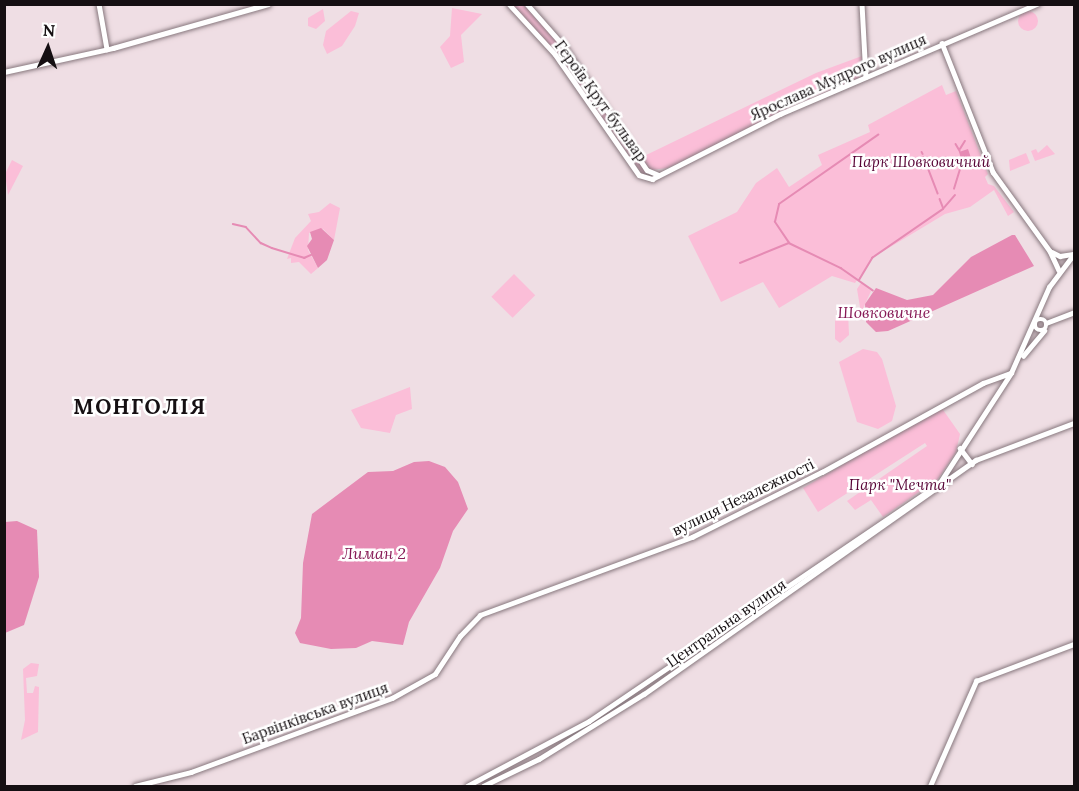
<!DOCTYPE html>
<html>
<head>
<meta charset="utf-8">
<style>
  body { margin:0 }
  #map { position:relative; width:1079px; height:791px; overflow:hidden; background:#efdee4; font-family:Lora,serif }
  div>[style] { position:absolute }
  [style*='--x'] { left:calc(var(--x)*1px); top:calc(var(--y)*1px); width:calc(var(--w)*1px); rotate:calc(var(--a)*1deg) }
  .green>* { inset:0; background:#fbbed8; transform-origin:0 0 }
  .round { border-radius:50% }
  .water>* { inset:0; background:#e68bb4 }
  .stream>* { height:1.5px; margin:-0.75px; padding:0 0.75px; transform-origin:0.75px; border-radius:0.75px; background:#e68bb4 }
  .roads { filter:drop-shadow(0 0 2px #88787e) drop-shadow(0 0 2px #88787e) }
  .minor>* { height:4.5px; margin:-2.25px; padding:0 2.25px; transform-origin:2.25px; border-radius:2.25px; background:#fff }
  .minor>.ring { margin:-2.25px; padding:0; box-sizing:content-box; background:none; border:4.5px solid #fff; border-radius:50% }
  span { translate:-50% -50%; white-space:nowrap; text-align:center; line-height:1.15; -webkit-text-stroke:5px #fff; paint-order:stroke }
  .street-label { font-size:15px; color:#150f12 }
  .park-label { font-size:15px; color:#570335; font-style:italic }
  .water-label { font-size:16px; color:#871b57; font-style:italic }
  .district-label { font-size:21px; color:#150f12; font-weight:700; letter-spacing:1.5px }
  .frame { position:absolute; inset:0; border:6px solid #150f12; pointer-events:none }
  .north { position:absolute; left:18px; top:18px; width:60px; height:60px; -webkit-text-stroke:4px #fff; paint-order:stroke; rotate:3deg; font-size:16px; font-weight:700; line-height:24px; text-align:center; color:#150f12 }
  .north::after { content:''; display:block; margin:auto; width:21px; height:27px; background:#150f12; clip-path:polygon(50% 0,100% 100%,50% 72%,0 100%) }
</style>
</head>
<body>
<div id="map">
  <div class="green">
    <div style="clip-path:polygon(512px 5px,524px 5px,564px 47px,646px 172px,644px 176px,588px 98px)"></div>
    <div style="clip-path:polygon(452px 8px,482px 14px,461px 35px,464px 62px,451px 68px,440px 47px,450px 36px)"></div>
    <div style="clip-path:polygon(323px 9px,325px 21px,316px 29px,308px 26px,308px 18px)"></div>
    <div style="clip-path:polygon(351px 11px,359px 13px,355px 26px,342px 46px,327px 54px,323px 45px,326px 31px)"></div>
    <div class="round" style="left:1018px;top:11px;width:20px;height:20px"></div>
    <div style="clip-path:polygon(862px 56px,859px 78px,668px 168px,651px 170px,640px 158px,816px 73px)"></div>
    <div style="clip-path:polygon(942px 85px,946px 95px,956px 91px,988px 174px,985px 177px,988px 184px,994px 186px,1014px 212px,1008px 216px,994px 190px,970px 207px,945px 214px,872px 258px,855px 283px,832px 276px,779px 308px,763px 282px,721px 302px,688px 236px,737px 212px,756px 183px,777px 168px,789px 187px,822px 165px,818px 155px,870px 132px,868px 125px)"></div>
    <div style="clip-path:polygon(1047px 145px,1055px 154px,1035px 161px,1031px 151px,1036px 149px,1038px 153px)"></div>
    <div style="clip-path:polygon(1026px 153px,1030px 163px,1010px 171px,1009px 160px)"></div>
    <div style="clip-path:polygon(12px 160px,23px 166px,8px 195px,5px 174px)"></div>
    <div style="clip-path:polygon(330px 203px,340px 208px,334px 240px,323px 229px,309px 233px,308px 250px,318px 268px,311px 274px,299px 262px,291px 263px,291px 258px,287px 259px,295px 238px,311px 221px,308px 214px,319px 212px)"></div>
    <div style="left:514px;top:274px;width:30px;height:32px;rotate:45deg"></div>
    <div style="clip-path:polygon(861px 283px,871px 291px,861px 313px,857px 289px)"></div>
    <div style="clip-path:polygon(841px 312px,848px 312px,849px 335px,840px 343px,835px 339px,835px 318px)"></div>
    <div style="clip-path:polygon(863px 349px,877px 352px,882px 359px,896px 406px,892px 421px,878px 429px,857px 422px,839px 362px)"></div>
    <div style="clip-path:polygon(410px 387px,412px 409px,396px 415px,390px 433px,361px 428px,351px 410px)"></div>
    <div style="clip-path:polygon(941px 407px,960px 434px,956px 452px,938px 479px,883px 517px,871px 500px,855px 510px,847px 501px,927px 446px,925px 443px,818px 512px,803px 488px)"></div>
    <div style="clip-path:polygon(31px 663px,39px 664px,37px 676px,26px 678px,27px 693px,33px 693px,35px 686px,39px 687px,38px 732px,21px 740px,25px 720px,23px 669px)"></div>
  </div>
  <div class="water">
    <div style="clip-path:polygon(968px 149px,972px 161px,962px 162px,959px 152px)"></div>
    <div style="clip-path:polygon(321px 228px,334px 240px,327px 260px,318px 268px,307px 246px,312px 239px,310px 232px)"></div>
    <div style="clip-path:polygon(1012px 235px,1015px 235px,1034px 266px,888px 331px,876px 332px,866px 322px,865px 304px,876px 288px,907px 300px,933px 295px,971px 257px)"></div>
    <div style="clip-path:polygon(429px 461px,445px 467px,458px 482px,468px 509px,453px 531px,440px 568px,409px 622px,403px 645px,372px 641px,356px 648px,331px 649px,300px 643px,295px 633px,301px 618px,303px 563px,312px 514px,368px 472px,393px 471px,414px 462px)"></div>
    <div style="clip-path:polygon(17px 521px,37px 530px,39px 577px,24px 625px,5px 633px,5px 522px)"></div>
  </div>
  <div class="stream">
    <div style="--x:956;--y:144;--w:8;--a:60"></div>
    <div style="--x:960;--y:149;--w:9;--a:-58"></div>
    <div style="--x:922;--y:152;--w:2;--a:63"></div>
    <div style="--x:924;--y:157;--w:39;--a:69"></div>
    <div style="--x:954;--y:189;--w:28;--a:-73"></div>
    <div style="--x:940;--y:199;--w:9;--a:69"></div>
    <div style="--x:233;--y:224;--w:13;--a:13"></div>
    <div style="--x:246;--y:227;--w:22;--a:47"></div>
    <div style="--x:261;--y:243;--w:12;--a:24"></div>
    <div style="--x:272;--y:248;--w:34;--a:17"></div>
    <div style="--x:304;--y:258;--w:8;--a:-23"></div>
    <div style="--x:789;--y:243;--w:25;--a:-124"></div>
    <div style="--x:775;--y:222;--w:18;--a:-77"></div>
    <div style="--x:779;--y:204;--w:121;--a:-34.9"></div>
    <div style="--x:740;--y:263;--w:53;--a:-22.2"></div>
    <div style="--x:789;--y:243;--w:58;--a:25.7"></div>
    <div style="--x:841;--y:268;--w:39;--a:35"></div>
    <div style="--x:859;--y:280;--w:26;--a:-59"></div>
    <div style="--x:872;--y:258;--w:86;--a:-34.6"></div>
    <div style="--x:943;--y:209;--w:18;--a:-49"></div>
  </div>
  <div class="roads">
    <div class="minor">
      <div style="--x:99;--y:4;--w:46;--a:79.9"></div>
      <div style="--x:509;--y:4;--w:68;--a:47.4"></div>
      <div style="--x:555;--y:54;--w:147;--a:55.2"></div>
      <div style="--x:639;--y:175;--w:14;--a:17"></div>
      <div style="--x:652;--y:179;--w:144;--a:-26.9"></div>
      <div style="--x:780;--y:114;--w:280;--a:-23.2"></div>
      <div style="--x:527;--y:4;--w:56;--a:48.6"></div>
      <div style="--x:564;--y:46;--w:149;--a:56.2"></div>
      <div style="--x:647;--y:170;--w:13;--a:23"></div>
      <div style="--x:862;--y:4;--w:73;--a:86.9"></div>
      <div style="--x:942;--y:43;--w:139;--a:68.4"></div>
      <div style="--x:993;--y:172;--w:97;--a:54.2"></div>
      <div style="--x:1050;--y:251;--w:21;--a:65"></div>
      <div style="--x:4;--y:72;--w:112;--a:-12.4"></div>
      <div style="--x:113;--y:48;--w:161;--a:-15.8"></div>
      <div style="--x:1052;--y:252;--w:9;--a:27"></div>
      <div style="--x:1060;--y:256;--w:13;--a:-9"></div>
      <div class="ring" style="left:1035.5px;top:319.5px;width:6.5px;height:6.5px"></div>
      <div style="--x:1046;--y:323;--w:30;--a:-21"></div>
      <div style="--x:1023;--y:356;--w:33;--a:-50"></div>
      <div style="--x:960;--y:448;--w:20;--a:53"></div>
      <div style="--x:939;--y:484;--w:132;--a:-57"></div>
      <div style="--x:1011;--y:373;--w:94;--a:-66.2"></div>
      <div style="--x:1049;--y:287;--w:41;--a:-52.9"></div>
      <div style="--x:135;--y:786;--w:58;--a:-14"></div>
      <div style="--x:191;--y:772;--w:214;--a:-20.2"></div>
      <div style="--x:392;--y:698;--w:49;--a:-29.2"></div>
      <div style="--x:435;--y:674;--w:45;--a:-56.7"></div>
      <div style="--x:460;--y:636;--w:29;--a:-46"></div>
      <div style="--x:480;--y:615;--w:226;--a:-20.2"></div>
      <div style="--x:692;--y:537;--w:145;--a:-26.6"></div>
      <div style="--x:822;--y:472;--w:184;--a:-28.9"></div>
      <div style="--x:983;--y:383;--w:30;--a:-20"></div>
      <div style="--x:467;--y:786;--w:138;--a:-28"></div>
      <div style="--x:589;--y:721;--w:412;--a:-34.1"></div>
      <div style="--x:483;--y:786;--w:62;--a:-25.7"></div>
      <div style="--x:539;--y:759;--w:123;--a:-31.8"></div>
      <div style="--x:644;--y:694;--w:406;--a:-35.2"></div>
      <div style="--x:976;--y:460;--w:105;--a:-20.7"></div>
      <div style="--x:930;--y:786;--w:115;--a:-66.3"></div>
      <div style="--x:976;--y:681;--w:105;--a:-20.7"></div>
    </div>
  </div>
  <div class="street-label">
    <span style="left:838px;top:77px;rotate:-24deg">Ярослава Мудрого вулиця</span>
    <span style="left:601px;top:101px;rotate:54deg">Героїв Крут бульвар</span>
    <span style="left:743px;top:497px;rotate:-26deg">вулиця Незалежності</span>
    <span style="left:726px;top:623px;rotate:-35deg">Центральна вулиця</span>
    <span style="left:315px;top:713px;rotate:-20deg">Барвінківська вулиця</span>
  </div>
  <div class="park-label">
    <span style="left:921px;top:162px">Парк Шовковичний</span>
    <span style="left:900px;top:485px">Парк "Мечта"</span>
  </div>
  <div class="water-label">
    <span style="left:884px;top:312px">Шовковичне</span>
    <span style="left:374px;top:553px">Лиман 2</span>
  </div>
  <div class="district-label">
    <span style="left:140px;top:407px">МОНГОЛІЯ</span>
  </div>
  <div class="frame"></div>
  <div class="north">N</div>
</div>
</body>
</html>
